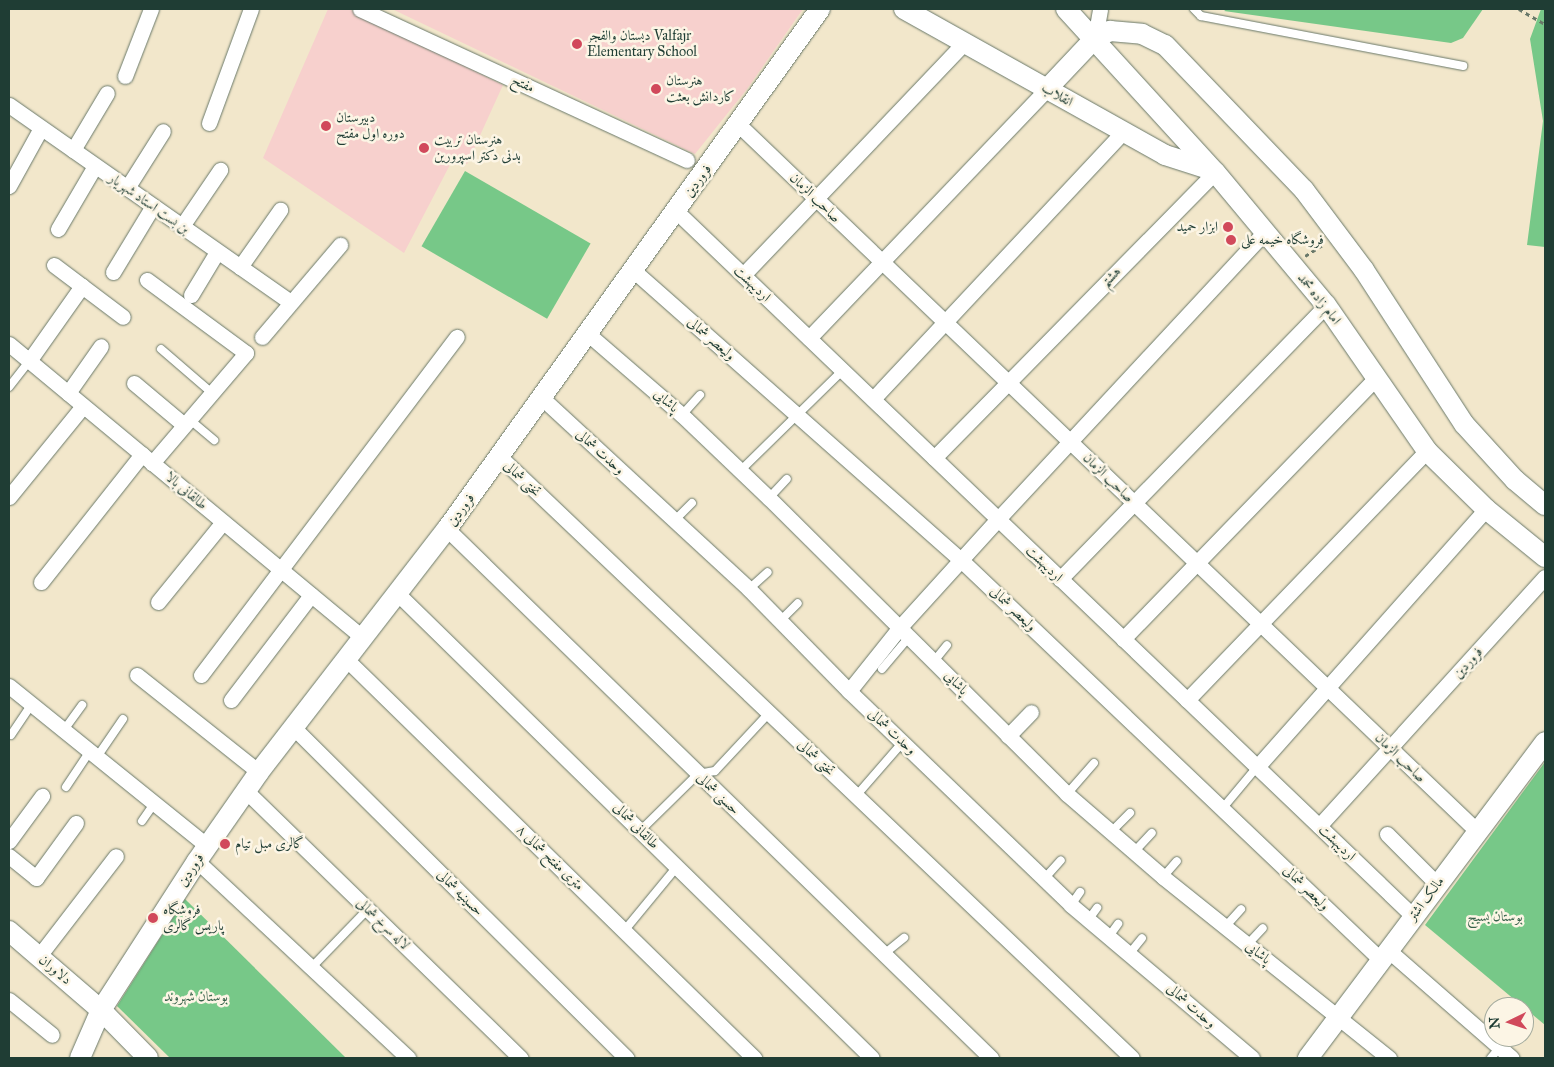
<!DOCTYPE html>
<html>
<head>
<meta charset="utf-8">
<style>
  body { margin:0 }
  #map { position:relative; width:1554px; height:1067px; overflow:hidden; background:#f2e7cb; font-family:"IM FELL Great Primer",Amiri,serif }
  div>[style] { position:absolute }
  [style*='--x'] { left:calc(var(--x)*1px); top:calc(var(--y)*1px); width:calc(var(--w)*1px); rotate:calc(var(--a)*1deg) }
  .built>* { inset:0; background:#f7d0cd }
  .green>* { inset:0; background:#77c888; transform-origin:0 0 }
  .path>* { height:2.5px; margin-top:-1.25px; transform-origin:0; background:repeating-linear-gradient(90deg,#697869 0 4px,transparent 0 8px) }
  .roads { filter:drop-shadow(0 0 1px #697869) drop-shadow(0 0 1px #697869) }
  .lane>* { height:8px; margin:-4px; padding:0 4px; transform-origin:4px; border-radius:4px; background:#fff }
  .street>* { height:15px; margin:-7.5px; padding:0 7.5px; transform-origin:7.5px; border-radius:7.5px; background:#fff }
  .secondary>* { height:20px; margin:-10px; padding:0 10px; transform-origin:10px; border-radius:10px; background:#fff }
  .dots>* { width:14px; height:14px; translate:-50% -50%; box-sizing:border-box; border:2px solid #fcf5e5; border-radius:50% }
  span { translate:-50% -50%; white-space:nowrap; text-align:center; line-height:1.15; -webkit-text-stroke:5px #fcf5e5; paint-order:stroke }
  .poi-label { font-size:14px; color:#1f3d34 }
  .left { translate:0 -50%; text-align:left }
  .right { translate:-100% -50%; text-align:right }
  .street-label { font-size:14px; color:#1f3d34 }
  .park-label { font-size:14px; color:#356049 }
  .frame { position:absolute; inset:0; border:10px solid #1f3d34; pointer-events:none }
  .north { position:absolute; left:1484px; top:997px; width:50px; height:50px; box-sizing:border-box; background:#fcf5e5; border:1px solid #a4ab9e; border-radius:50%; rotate:266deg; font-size:14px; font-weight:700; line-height:20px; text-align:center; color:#1f3d34 }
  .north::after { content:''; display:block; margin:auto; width:18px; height:22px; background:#d1495b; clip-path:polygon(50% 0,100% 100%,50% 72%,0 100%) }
</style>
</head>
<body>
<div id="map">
  <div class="built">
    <div style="clip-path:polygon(328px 9px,349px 9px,503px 85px,467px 164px,454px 157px,404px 253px,263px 158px)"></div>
    <div style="clip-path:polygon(392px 9px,803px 9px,747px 89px,695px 154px)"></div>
  </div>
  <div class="green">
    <div style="clip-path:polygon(1227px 9px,1483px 9px,1463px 38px,1451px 43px,1224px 11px)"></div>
    <div style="clip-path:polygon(1541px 9px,1545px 9px,1545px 247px,1527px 245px,1543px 121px,1530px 39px)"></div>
    <div style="left:465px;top:171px;width:145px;height:87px;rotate:30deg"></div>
    <div style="clip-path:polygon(1545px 762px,1545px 1025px,1425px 925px)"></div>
    <div style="clip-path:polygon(185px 899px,346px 1058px,170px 1058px,117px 1006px)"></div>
  </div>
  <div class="path">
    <div style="--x:1519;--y:9;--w:30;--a:30"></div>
    <div style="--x:1305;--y:256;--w:22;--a:-32"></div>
  </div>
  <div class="roads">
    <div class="lane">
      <div style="--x:1194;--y:9;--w:10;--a:45"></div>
      <div style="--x:1201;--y:16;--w:267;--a:10.8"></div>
      <div style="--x:161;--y:349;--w:67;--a:40.8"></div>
      <div style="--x:9;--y:387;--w:33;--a:-52"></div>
      <div style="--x:682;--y:415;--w:27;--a:-48"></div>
      <div style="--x:189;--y:419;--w:33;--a:40"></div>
      <div style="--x:740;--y:471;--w:143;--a:-44.4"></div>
      <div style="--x:769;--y:498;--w:26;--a:-47"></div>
      <div style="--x:675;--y:520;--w:24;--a:-45"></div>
      <div style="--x:749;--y:589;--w:25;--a:-42"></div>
      <div style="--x:780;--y:621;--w:25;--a:-45"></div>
      <div style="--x:935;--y:660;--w:19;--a:-51"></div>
      <div style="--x:882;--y:669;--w:42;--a:-49.8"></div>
      <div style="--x:64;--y:730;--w:31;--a:-54"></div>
      <div style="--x:11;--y:735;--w:37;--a:-56"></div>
      <div style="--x:97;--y:757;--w:46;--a:-55.6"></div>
      <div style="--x:66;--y:787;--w:43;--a:-56.3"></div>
      <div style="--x:1067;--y:794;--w:41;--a:-48.9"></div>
      <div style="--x:856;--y:796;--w:72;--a:-49"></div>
      <div style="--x:1222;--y:809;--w:55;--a:-50.2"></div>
      <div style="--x:142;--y:821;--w:21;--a:-55"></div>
      <div style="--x:641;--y:830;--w:80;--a:-44.5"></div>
      <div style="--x:698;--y:774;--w:17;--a:-10"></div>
      <div style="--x:715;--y:771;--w:79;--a:-47"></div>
      <div style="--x:1111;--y:832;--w:27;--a:-45"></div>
      <div style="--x:1134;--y:852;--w:26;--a:-47"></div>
      <div style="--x:1163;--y:877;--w:21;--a:-49"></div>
      <div style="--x:1044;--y:879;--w:25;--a:-48"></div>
      <div style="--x:1071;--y:905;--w:16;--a:-55"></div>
      <div style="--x:1089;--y:919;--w:14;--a:-54"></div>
      <div style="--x:1225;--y:927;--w:24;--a:-48"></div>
      <div style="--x:624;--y:931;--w:82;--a:-50.5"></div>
      <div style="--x:1110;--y:935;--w:14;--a:-54"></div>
      <div style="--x:1247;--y:945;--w:23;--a:-47"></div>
      <div style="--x:1130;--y:953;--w:19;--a:-51"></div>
      <div style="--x:884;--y:954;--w:26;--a:-39"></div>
      <div style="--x:312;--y:967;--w:81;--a:-46"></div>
      <div style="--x:1491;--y:1058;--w:13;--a:-51"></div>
    </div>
    <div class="street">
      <div style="--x:360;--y:9;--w:360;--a:24.8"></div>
      <div style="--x:1095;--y:38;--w:29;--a:-80"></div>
      <div style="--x:125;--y:76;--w:72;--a:-68.8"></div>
      <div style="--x:9;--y:105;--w:343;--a:35"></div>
      <div style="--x:209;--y:123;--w:121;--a:-69.8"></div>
      <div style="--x:739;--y:125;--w:1021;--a:43.73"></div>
      <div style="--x:73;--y:150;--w:66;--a:-59.2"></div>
      <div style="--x:9;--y:186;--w:66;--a:-61.1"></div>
      <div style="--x:127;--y:188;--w:67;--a:-57.7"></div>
      <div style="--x:676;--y:211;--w:1020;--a:43.73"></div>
      <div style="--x:182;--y:226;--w:68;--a:-55.8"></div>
      <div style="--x:58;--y:229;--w:73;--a:-59.6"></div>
      <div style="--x:54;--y:265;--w:86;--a:37"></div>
      <div style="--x:240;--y:267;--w:70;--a:-54.9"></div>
      <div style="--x:633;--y:270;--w:439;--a:41.5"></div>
      <div style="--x:962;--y:561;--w:579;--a:43.6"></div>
      <div style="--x:113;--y:272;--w:77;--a:-58.8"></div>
      <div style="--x:743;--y:275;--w:320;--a:-46.4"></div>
      <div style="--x:147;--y:280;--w:123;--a:36.4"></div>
      <div style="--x:246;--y:353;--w:145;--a:130.5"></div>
      <div style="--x:191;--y:295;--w:50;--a:-58.8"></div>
      <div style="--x:587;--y:333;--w:125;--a:40.8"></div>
      <div style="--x:682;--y:415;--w:120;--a:43.7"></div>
      <div style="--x:769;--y:498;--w:420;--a:44.8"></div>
      <div style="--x:1067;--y:794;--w:127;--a:40.8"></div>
      <div style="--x:1163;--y:877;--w:290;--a:38.7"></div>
      <div style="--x:262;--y:337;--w:121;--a:-49.7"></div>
      <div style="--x:809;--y:338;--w:344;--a:-46.3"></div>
      <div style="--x:9;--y:344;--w:460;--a:39.7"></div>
      <div style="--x:29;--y:361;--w:92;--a:-54.8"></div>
      <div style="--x:134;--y:383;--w:65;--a:40"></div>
      <div style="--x:68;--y:393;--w:57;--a:-54.9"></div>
      <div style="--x:541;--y:397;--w:283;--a:42.7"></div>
      <div style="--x:749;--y:589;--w:143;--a:45.6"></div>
      <div style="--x:849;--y:691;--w:308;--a:43.9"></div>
      <div style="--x:1071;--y:905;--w:237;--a:40.2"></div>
      <div style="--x:873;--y:399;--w:367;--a:-46.9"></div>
      <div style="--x:500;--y:457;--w:872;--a:43.56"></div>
      <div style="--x:934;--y:458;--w:401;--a:-45.5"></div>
      <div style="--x:9;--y:497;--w:117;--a:-50.9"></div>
      <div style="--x:447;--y:529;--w:759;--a:44.2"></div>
      <div style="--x:1060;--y:579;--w:382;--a:-45.8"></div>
      <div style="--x:41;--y:582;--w:163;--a:-51.7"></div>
      <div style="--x:398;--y:594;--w:663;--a:44.39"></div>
      <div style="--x:158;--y:602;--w:103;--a:-50.9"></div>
      <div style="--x:1123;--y:639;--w:363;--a:-45.9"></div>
      <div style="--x:346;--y:659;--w:571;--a:44.36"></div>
      <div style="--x:137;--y:675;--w:156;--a:38.5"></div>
      <div style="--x:201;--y:675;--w:424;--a:-52.9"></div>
      <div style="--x:9;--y:686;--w:255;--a:38.9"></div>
      <div style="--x:849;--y:691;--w:82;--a:-51.4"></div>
      <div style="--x:900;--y:627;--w:146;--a:-47.8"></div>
      <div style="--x:998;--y:519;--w:392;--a:-47.1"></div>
      <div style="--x:231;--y:700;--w:132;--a:-52.7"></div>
      <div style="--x:1187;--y:700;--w:346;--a:-46.1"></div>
      <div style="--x:293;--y:727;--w:470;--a:44.8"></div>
      <div style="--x:1008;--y:736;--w:33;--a:-46"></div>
      <div style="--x:1257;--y:767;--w:345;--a:-48.4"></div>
      <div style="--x:246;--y:791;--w:383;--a:44.2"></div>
      <div style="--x:1319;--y:826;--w:336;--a:-47.8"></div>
      <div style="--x:1387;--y:834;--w:71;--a:45"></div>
      <div style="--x:9;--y:841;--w:56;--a:-53.7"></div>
      <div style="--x:9;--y:856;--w:35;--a:39"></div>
      <div style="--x:36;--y:878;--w:68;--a:-54"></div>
      <div style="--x:197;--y:861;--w:289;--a:43"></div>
      <div style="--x:1388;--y:950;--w:164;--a:41.1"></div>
      <div style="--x:39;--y:956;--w:126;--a:-52.4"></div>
      <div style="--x:9;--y:1000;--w:55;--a:39.1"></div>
    </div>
    <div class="secondary">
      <div style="--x:904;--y:9;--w:299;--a:29.2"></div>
      <div style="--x:1165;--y:155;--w:49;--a:17.7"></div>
      <div style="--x:1066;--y:9;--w:221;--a:47.6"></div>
      <div style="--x:1215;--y:172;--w:173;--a:50.2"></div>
      <div style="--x:1326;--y:305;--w:178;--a:55.3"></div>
      <div style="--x:1427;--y:451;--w:83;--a:44.5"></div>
      <div style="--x:1486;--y:509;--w:76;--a:39.1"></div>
      <div style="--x:1047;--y:89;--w:70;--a:-46.7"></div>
      <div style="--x:1095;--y:38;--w:17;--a:-25"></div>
      <div style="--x:1110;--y:31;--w:32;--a:5"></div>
      <div style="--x:1142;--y:34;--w:25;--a:26"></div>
      <div style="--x:1165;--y:45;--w:201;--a:46.2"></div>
      <div style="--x:1304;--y:190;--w:100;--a:53.1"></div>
      <div style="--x:1364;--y:270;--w:184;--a:57"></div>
      <div style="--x:1464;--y:424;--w:76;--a:47.7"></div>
      <div style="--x:1515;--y:480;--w:39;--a:40"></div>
      <div style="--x:9;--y:931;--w:121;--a:40.7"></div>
      <div style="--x:101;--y:1010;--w:67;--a:45.6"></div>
      <div style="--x:80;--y:1058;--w:52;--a:-66.4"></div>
      <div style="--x:101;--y:1010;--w:177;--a:-57.2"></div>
      <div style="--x:197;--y:861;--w:108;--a:-55.1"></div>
      <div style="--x:259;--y:772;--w:307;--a:-52.3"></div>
      <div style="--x:447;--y:529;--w:640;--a:-54.35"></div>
      <div style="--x:1308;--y:1058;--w:395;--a:-53.1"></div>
    </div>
  </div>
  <div class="dots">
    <div style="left:577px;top:44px;background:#d1495b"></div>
    <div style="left:656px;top:89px;background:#d1495b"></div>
    <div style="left:326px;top:126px;background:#d1495b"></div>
    <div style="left:424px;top:148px;background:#d1495b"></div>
    <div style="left:1228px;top:227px;background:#d1495b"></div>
    <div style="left:1231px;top:240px;background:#d1495b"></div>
    <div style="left:225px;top:844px;background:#d1495b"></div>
    <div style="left:153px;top:918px;background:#d1495b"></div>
  </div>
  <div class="poi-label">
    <span class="left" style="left:587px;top:44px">دبستان والفجر Valfajr<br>Elementary School</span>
    <span class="left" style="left:666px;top:89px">هنرستان<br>کاردانش بعثت</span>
    <span class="left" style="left:336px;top:126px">دبیرستان<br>دوره اول مفتح</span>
    <span class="left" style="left:434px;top:148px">هنرستان تربیت<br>بدنی دکتر اسپرورین</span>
    <span class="right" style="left:1218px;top:227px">ابزار حمید</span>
    <span class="left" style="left:1241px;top:240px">فروشگاه خیمه علی</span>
    <span class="left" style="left:235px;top:844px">گالری مبل تیام</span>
    <span class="left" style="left:163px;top:918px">فروشگاه<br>پاریس گالری</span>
  </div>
  <div class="street-label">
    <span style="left:523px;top:84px;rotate:25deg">مفتح</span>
    <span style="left:1057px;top:95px;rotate:29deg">انقلاب</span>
    <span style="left:698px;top:181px;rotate:-54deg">فروردین</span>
    <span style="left:815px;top:198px;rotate:44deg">صاحب الزمان</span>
    <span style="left:149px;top:204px;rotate:35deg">بن بست استاد شهریار</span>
    <span style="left:1111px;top:277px;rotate:-46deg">هشتم</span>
    <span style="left:752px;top:284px;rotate:44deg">اردیبهشت</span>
    <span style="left:1319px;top:299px;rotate:52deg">امام زاده محمد</span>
    <span style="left:711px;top:339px;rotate:41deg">ولیعصر شمالی</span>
    <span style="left:666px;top:401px;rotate:41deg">پاشایی</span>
    <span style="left:600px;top:452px;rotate:42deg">وحدت شمالی</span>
    <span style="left:1108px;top:478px;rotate:44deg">صاحب الزمان</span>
    <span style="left:522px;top:479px;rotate:44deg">تختی شمالی</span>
    <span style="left:186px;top:491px;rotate:40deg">طالقانی بالا</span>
    <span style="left:461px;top:510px;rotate:-54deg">فروردین</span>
    <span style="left:1044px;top:564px;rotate:44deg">اردیبهشت</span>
    <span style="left:1013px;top:609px;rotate:44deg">ولیعصر شمالی</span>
    <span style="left:1468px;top:663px;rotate:-48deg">فروردین</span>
    <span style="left:956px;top:683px;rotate:46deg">پاشایی</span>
    <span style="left:892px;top:732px;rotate:43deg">وحدت شمالی</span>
    <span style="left:816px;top:758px;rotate:44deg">تختی شمالی</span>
    <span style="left:1400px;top:758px;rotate:44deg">صاحب الزمان</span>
    <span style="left:718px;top:794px;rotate:44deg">حسنی شمالی</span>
    <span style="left:636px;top:826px;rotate:46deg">طالقانی شمالی</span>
    <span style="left:1337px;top:843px;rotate:44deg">اردیبهشت</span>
    <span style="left:550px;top:858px;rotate:44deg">۸ متری مفتح شمالی</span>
    <span style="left:191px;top:870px;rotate:-57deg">فروردین</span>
    <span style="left:1306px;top:888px;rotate:44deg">ولیعصر شمالی</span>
    <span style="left:460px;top:893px;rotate:45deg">حسینیه شمالی</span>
    <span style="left:1426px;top:899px;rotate:-53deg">مالک اشتر</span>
    <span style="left:383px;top:924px;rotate:44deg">لاله سرخ شمالی</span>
    <span style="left:1258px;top:953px;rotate:38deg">پاشایی</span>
    <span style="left:55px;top:970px;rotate:40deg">دلاوران</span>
    <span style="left:1191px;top:1006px;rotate:41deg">وحدت شمالی</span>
  </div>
  <div class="park-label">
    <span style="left:1495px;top:917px">بوستان بسیج</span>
    <span style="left:196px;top:997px">بوستان شهروند</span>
  </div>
  <div class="frame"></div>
  <div class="north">N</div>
</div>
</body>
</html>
